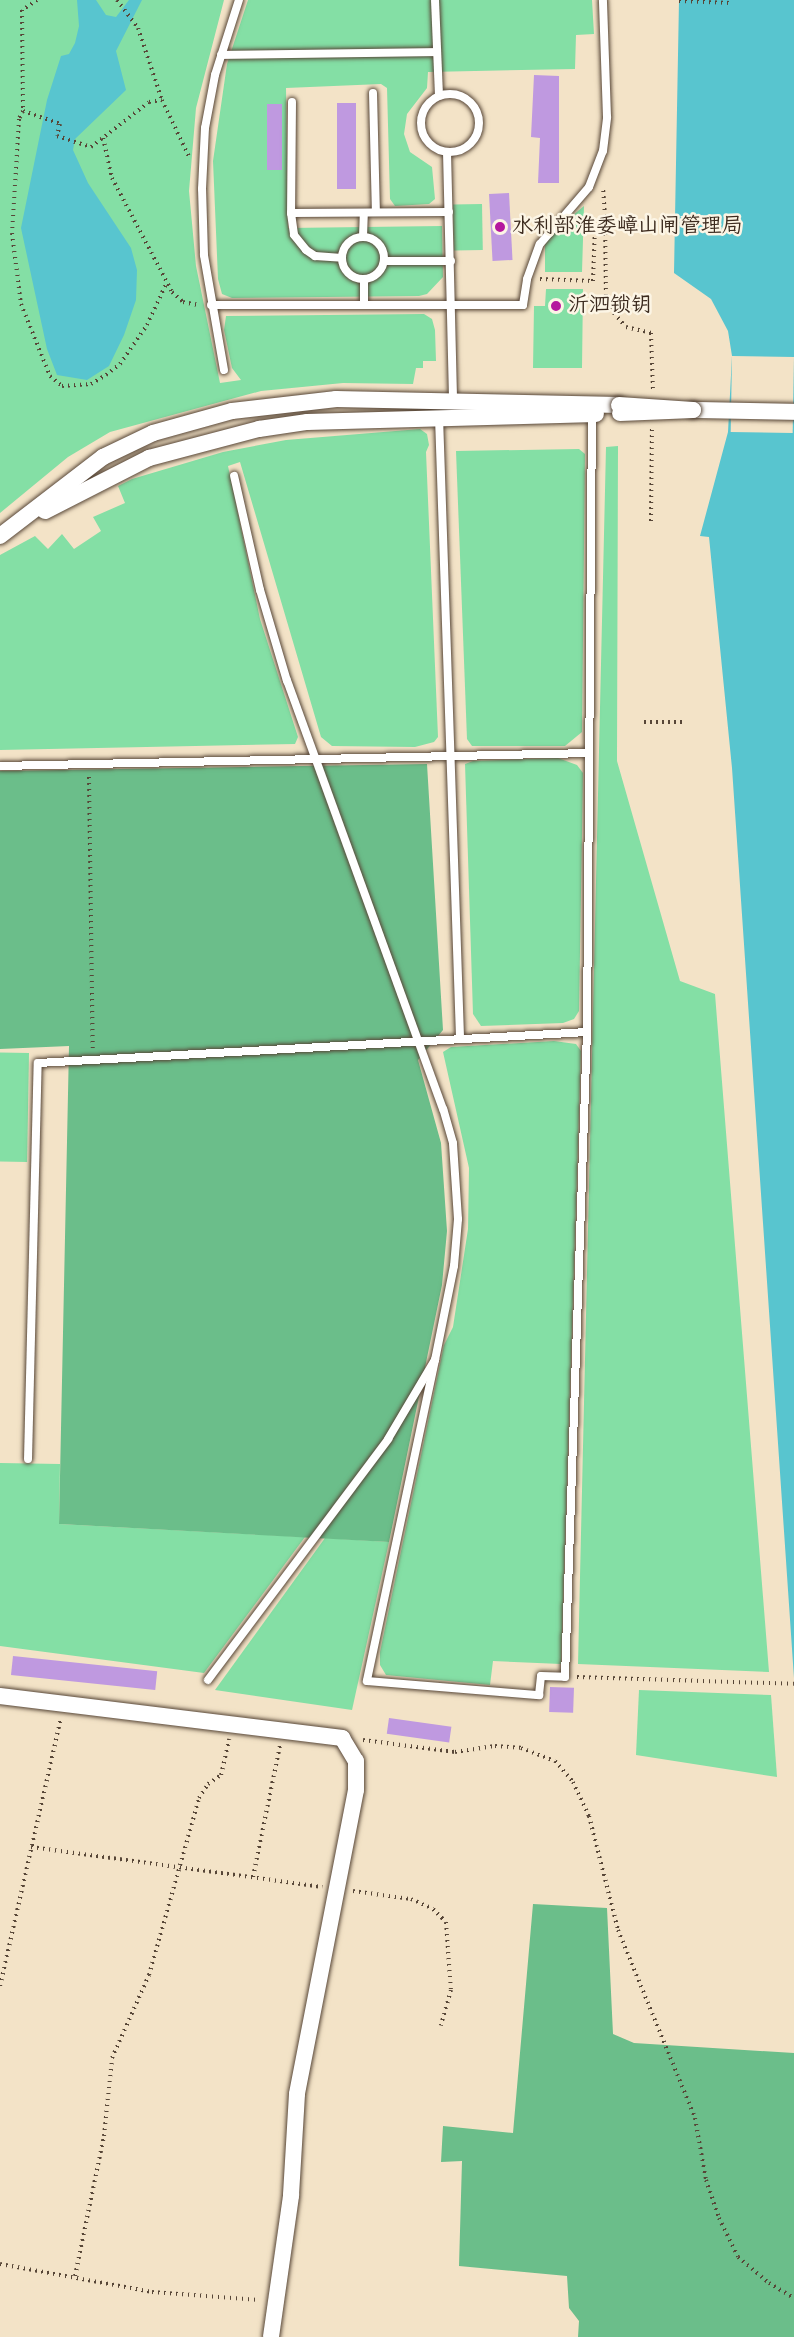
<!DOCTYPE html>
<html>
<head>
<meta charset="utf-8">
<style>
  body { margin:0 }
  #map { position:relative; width:794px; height:2337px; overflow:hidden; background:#f3e3c7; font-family:"Indie Flower","LXGW WenKai TC",sans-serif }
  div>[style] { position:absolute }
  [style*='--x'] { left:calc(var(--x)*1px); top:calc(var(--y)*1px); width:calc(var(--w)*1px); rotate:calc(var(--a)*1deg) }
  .green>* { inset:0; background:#84dfa5; transform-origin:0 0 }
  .forest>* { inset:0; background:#6bbe8a }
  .water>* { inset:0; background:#58c5cf }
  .pier>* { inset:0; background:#f3e3c7; transform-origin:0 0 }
  .building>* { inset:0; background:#bf99e0; transform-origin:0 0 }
  .path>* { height:4px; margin-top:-2px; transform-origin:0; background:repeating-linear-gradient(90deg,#574637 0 1.5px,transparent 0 6px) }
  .roads { filter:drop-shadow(0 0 2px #574637) drop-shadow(0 0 2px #574637) }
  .lane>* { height:8px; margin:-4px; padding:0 4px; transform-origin:4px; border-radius:4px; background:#fff }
  .lane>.ring { margin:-4px; padding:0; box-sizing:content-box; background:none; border:8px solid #fff; border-radius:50% }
  .street>* { height:16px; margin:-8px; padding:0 8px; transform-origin:8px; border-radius:8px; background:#fff }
  .bridges { filter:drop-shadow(0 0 2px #574637) drop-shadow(0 0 2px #574637) }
  .street-bridge>* { height:16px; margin:-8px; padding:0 8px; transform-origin:8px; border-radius:8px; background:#fff }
  .dots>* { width:16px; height:16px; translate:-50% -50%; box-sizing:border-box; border:3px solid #fcf5e5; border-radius:50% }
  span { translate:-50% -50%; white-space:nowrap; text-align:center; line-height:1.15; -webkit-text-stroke:5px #fcf5e5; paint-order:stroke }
  .poi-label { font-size:21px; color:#3b2a1e }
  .left { translate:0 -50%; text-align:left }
</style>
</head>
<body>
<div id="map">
  <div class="green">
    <div style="clip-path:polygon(0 0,224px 0,196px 108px,189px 191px,196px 266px,220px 383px,241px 380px,232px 368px,224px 330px,226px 316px,424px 314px,432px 319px,435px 330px,436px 361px,423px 361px,423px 368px,416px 368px,413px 384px,343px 383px,261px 391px,110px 432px,68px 457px,0 513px)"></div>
    <div style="clip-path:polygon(248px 0,592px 0,594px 34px,576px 35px,575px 69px,428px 72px,427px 88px,407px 114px,404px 134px,410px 152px,432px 167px,435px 199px,429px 204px,395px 206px,390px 199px,387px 88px,381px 84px,286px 88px,288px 228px,442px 226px,443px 277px,427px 294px,419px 296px,232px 298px,222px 294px,218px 279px,213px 161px,227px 64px)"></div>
    <div style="left:482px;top:204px;width:46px;height:29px;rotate:89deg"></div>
    <div style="clip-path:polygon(584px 206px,582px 272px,545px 272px,545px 245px,555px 230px)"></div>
    <div style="clip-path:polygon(546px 289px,583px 289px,582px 368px,533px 368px,534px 306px,545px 306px)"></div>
    <div style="clip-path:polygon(420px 429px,427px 434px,429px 445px,426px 452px,438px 737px,434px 742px,415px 747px,332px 746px,321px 737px,240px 462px,228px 466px,260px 619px,298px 737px,295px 744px,0 750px,0 555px,35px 536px,48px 549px,62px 534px,74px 549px,101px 531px,93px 517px,125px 503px,118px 486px,132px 479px,223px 452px,286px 440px)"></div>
    <div style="clip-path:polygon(618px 446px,617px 761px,680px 981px,715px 994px,769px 1672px,578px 1664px,606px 447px)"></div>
    <div style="clip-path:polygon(579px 449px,585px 454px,582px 732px,565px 746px,472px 746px,467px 739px,456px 451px)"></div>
    <div style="clip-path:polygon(558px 758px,577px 765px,583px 773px,579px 1011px,574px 1019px,563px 1023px,481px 1026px,473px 1014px,465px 764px,473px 761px)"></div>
    <div style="clip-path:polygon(554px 1041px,576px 1044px,581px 1051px,561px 1664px,493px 1661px,490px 1685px,386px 1675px,380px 1665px,380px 1652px,444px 1345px,453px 1327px,468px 1229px,469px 1168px,443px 1052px,451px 1047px)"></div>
    <div style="left:29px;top:1053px;width:109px;height:29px;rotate:91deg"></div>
    <div style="clip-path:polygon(0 1463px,60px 1464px,59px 1524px,305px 1537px,204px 1673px,0 1646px)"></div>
    <div style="clip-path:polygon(325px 1538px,389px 1542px,352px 1710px,215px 1690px)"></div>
    <div style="clip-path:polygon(639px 1690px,771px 1695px,777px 1777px,636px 1755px)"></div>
  </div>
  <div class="forest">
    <div style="clip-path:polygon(427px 764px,443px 1030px,418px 1060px,441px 1143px,447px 1231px,442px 1285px,389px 1542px,59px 1524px,69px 1046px,0 1049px,0 771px)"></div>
    <div style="clip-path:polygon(533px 1904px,607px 1908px,613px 2034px,634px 2043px,794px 2053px,794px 2337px,578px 2337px,579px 2321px,569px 2308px,567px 2276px,459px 2266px,462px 2161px,441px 2162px,443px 2126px,513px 2133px)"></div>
  </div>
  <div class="water">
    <div style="clip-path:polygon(77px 0,96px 0,106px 15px,116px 17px,129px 0,142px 0,116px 51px,126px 90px,75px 139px,73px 150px,88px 183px,131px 248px,137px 270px,136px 300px,124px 335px,109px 366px,87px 380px,57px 375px,47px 349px,21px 228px,47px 100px,61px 56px,69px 54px,75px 43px,79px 26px)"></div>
    <div style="clip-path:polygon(679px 0,794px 0,794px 1678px,732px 768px,709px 537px,700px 536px,728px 432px,732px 356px,728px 331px,711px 299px,674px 273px)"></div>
  </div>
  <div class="pier">
    <div style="left:732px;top:356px;width:62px;height:76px;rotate:1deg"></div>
  </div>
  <div class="building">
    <div style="clip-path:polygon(534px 75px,559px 76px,559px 183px,538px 183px,540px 138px,531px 137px)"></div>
    <div style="left:337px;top:103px;width:19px;height:86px"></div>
    <div style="left:267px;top:104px;width:15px;height:66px"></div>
    <div style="left:509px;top:193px;width:67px;height:20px;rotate:87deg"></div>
    <div style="left:13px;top:1656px;width:145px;height:19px;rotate:6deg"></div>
    <div style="left:550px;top:1687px;width:24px;height:25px;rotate:2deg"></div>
    <div style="left:389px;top:1718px;width:63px;height:16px;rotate:8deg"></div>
  </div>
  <div class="path">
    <div style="--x:37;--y:0;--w:18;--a:146"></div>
    <div style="--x:22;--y:10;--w:101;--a:89.4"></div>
    <div style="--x:23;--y:111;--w:39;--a:19"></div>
    <div style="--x:60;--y:124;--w:12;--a:104"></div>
    <div style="--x:57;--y:136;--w:36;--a:18"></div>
    <div style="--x:91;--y:147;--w:73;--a:-37.8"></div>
    <div style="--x:149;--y:102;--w:13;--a:-9"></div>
    <div style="--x:117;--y:0;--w:35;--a:53"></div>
    <div style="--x:138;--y:28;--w:76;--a:71.6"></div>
    <div style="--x:162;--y:100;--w:65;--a:64.6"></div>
    <div style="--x:679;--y:1;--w:52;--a:2.2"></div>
    <div style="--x:23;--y:111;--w:9;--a:117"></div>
    <div style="--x:19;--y:119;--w:114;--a:93.5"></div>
    <div style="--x:12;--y:233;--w:72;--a:82.8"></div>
    <div style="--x:21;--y:304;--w:78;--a:68.1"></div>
    <div style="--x:50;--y:376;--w:16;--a:40"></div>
    <div style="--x:62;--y:386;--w:29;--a:-4"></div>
    <div style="--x:91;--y:384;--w:17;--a:-31"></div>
    <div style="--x:106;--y:375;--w:18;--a:-38"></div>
    <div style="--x:120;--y:364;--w:47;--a:-55.3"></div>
    <div style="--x:147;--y:325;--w:47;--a:-65.1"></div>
    <div style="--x:103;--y:138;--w:41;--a:77.3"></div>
    <div style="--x:112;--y:178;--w:129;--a:62.2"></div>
    <div style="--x:172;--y:292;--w:15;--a:42"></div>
    <div style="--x:183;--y:302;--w:16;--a:11"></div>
    <div style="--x:605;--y:216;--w:88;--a:89.3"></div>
    <div style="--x:606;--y:304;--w:30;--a:49"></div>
    <div style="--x:626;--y:327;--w:26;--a:13"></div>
    <div style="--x:651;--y:333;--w:57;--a:88"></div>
    <div style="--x:540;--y:279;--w:53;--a:2.2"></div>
    <div style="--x:593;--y:281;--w:54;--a:-87.9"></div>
    <div style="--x:595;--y:227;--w:15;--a:-48"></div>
    <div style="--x:605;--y:216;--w:28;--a:-94"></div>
    <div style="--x:651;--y:521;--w:93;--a:-89.4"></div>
    <div style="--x:644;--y:722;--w:42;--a:0"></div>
    <div style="--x:89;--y:777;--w:271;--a:89.2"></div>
    <div style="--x:577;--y:1677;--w:217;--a:1.8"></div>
    <div style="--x:363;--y:1740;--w:93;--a:7.4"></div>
    <div style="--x:455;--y:1752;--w:40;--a:-8.5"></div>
    <div style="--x:495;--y:1746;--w:26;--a:4"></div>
    <div style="--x:521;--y:1748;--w:36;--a:21"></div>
    <div style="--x:555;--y:1761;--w:28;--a:49"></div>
    <div style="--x:573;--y:1782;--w:38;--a:65"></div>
    <div style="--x:589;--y:1816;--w:118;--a:75.7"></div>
    <div style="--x:618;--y:1930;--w:203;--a:67.7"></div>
    <div style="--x:695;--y:2118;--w:63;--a:79.9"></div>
    <div style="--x:706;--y:2180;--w:40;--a:71.1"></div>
    <div style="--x:719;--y:2218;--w:43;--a:64"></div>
    <div style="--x:738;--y:2257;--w:40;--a:40"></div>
    <div style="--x:769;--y:2283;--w:29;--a:31"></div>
    <div style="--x:31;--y:1847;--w:294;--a:7.8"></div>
    <div style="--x:253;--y:1877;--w:134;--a:-78.4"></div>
    <div style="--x:353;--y:1891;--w:59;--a:7.9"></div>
    <div style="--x:411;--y:1899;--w:24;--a:24"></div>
    <div style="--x:433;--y:1909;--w:18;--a:45"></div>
    <div style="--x:446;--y:1922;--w:68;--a:85.8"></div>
    <div style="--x:451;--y:1990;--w:37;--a:106"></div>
    <div style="--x:0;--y:1986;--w:272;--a:-77.2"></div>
    <div style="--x:0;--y:2264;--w:155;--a:10.4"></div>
    <div style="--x:152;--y:2292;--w:108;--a:4.2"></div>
    <div style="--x:75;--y:2276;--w:143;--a:-78.3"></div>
    <div style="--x:104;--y:2136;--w:78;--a:-84.1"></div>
    <div style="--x:112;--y:2058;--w:91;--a:-66"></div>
    <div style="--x:149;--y:1975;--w:184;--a:-74.2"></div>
    <div style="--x:199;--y:1798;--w:17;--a:-57"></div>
    <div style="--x:208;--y:1784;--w:16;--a:-35"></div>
    <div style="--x:221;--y:1775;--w:37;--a:-77"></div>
  </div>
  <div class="roads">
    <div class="lane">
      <div style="--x:435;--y:0;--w:96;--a:87.6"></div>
      <div style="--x:221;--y:55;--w:216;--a:-0.8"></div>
      <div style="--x:373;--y:93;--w:119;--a:88.6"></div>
      <div class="ring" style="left:421px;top:94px;width:50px;height:50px"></div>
      <div style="--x:292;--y:102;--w:111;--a:90.5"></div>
      <div style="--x:291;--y:213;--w:158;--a:-0.4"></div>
      <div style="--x:447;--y:152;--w:251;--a:88.6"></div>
      <div style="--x:291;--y:213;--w:22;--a:82"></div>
      <div style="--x:294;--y:235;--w:19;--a:51"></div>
      <div style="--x:306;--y:250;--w:11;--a:34"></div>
      <div style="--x:315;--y:256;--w:27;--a:4"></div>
      <div class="ring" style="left:342px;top:237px;width:34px;height:34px"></div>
      <div style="--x:363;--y:237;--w:24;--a:-88"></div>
      <div style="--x:384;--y:261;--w:67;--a:0"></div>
      <div style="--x:211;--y:305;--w:312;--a:0"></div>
      <div style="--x:523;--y:305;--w:26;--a:-81"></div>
      <div style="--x:527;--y:279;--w:37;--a:-70"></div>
      <div style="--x:540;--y:244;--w:75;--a:-49.3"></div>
      <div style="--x:589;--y:187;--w:39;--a:-69"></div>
      <div style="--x:603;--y:151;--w:34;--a:-83"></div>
      <div style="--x:607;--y:117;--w:117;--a:-92"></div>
      <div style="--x:364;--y:305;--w:25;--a:-90"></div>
      <div style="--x:224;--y:370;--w:117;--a:-99.9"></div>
      <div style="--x:204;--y:255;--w:66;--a:-91.7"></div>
      <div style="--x:202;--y:189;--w:61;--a:-87.2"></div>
      <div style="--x:205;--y:128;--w:54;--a:-79.3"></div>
      <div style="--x:215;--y:75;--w:79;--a:-72.3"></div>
      <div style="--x:439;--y:417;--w:621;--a:88.06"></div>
      <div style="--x:0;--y:766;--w:589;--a:-1.26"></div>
      <div style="--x:435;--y:1360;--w:328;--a:102"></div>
      <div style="--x:367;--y:1681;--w:173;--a:4.7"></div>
      <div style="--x:539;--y:1695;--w:19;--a:-84"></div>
      <div style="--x:541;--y:1676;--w:24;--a:2"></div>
      <div style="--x:565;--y:1677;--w:645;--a:-88.05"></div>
      <div style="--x:587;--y:1032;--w:620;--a:-89.54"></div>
      <div style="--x:28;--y:1459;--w:396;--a:-88.6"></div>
      <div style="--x:38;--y:1063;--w:550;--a:-3.23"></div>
      <div style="--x:208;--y:1680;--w:301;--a:-53.2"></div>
      <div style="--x:388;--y:1439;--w:92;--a:-59.3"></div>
      <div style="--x:435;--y:1360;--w:96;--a:-78.6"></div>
      <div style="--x:454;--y:1266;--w:47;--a:-85.1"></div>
      <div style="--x:458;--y:1219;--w:76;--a:-93.8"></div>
      <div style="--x:453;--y:1143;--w:35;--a:-106"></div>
      <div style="--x:443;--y:1109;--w:456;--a:-110"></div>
      <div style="--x:287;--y:681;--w:95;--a:-106.5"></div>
      <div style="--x:260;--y:590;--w:117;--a:-102.8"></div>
    </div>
    <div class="street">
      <div style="--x:693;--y:410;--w:101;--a:1.1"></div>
      <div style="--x:45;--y:511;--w:117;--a:-27"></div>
      <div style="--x:149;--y:458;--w:114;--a:-14.8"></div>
      <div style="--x:259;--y:429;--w:49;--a:-8.3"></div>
      <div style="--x:307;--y:422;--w:289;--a:-1.6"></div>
      <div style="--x:0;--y:536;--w:130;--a:-37.5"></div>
      <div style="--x:103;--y:457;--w:55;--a:-25.6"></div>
      <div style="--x:153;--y:433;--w:82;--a:-15.6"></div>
      <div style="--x:232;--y:411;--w:105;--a:-6.6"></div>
      <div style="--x:336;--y:399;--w:283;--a:1.2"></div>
      <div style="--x:0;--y:1696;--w:345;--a:7"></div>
      <div style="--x:342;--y:1738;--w:27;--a:59"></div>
      <div style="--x:356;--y:1761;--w:29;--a:90"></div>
      <div style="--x:356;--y:1790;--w:310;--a:101"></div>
      <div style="--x:297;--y:2094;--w:102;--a:93.4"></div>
      <div style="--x:291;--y:2196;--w:142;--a:98.1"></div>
    </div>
  </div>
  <div class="bridges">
    <div class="street-bridge">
      <div style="--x:619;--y:405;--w:74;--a:3.9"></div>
      <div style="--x:693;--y:410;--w:73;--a:177.6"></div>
    </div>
  </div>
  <div class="dots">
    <div style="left:500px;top:227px;background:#b5179e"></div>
    <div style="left:556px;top:306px;background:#b5179e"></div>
  </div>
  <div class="poi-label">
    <span class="left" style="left:512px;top:227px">水利部淮委嶂山闸管理局</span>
    <span class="left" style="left:568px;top:306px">沂泗锁钥</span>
  </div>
</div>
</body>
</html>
